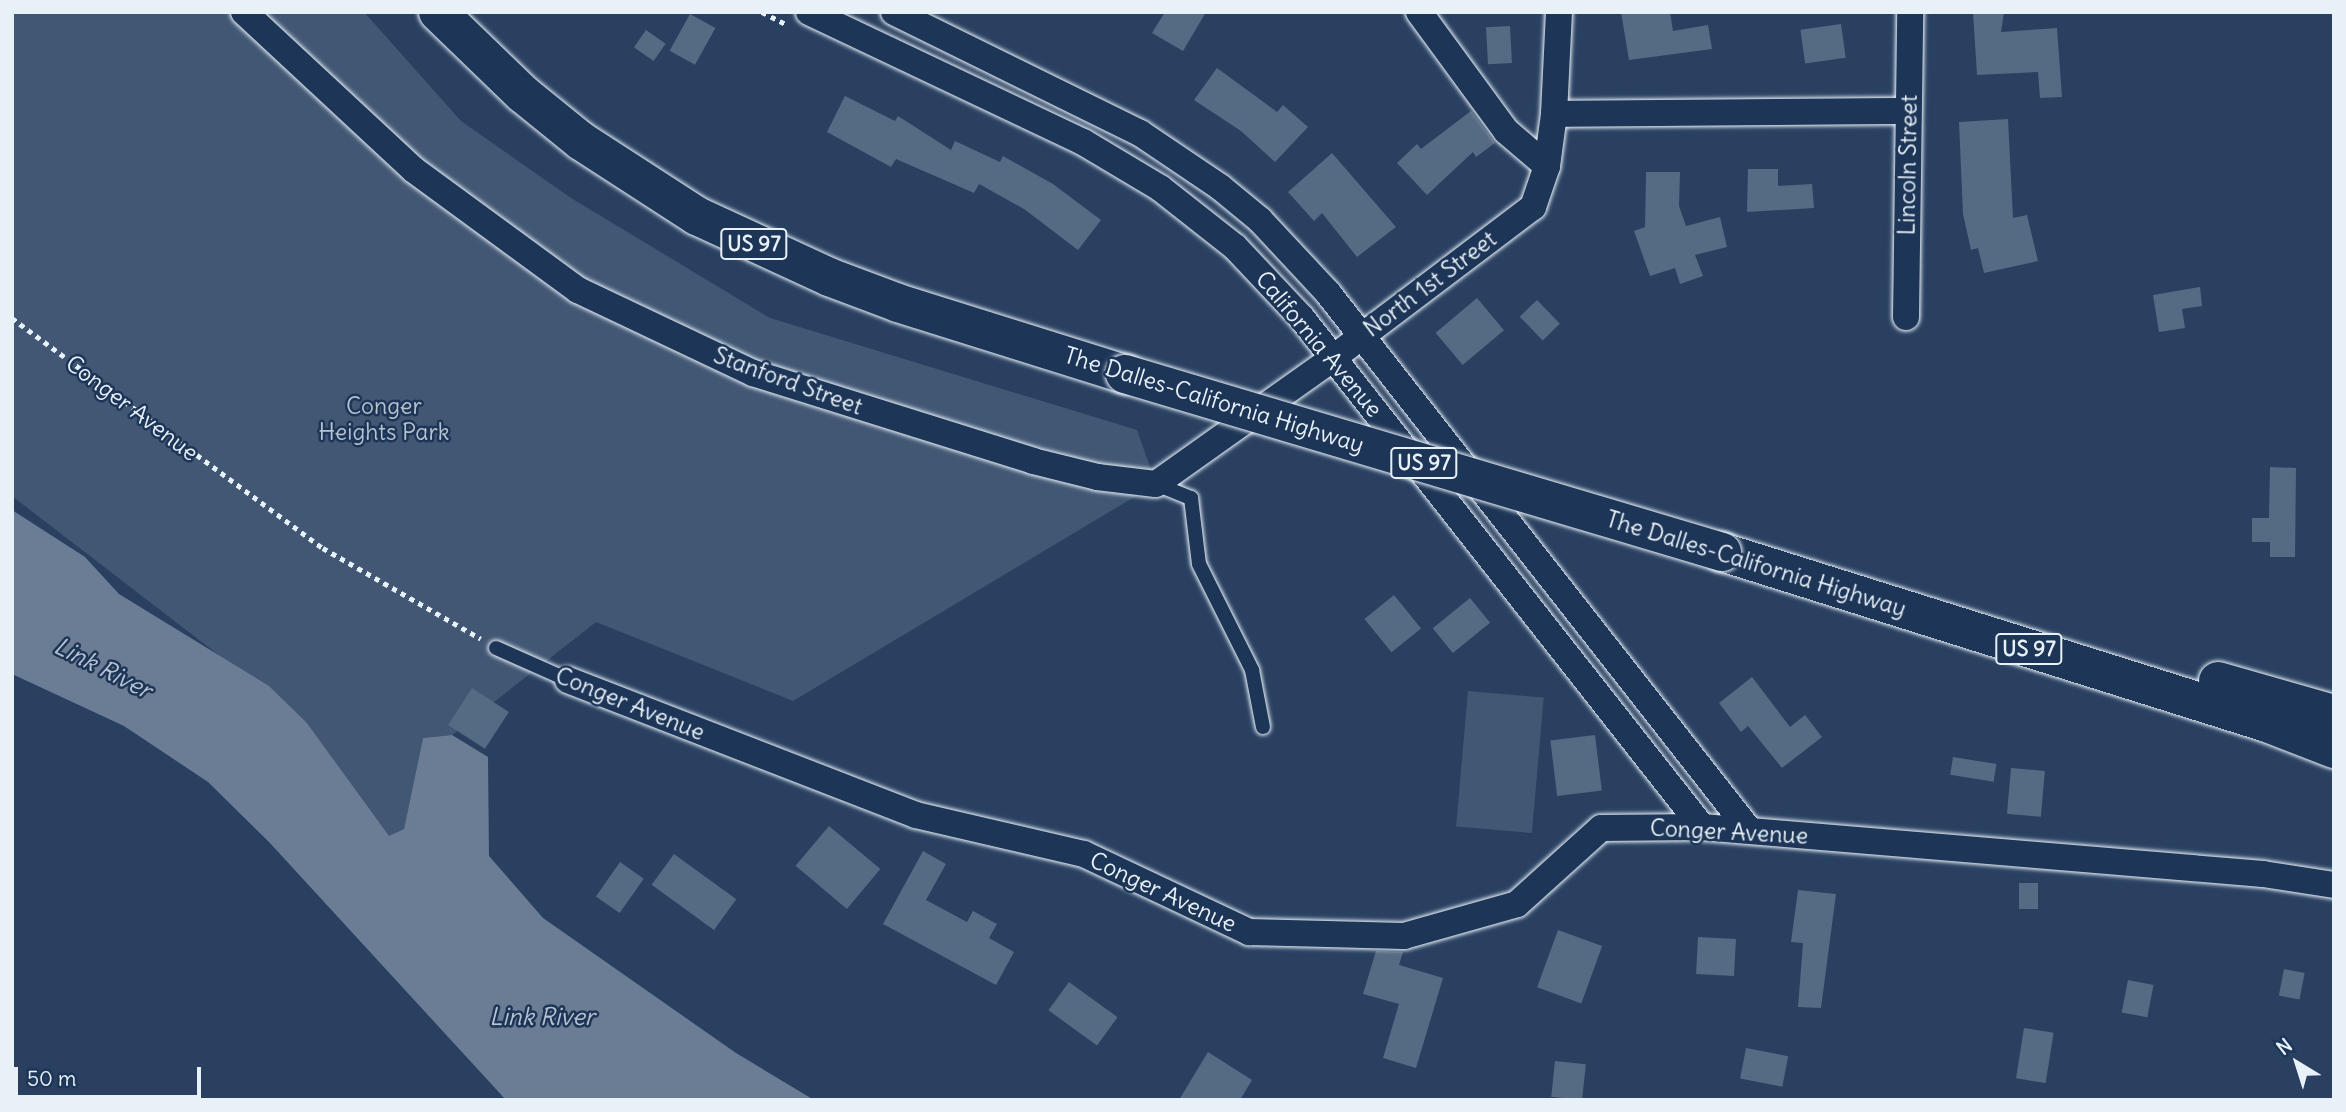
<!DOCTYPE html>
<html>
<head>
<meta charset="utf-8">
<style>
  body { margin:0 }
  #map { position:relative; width:2346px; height:1112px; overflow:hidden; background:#294061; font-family:Delius,sans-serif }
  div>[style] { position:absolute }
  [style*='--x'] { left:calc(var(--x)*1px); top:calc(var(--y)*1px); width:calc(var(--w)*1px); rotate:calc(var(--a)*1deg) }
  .green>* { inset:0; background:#415774; transform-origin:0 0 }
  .water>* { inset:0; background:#6b7c95 }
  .building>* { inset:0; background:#556a83; transform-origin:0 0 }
  .path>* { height:4.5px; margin-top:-2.25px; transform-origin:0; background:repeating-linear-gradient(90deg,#e8f1f8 0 5px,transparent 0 10px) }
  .roads { filter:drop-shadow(0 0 2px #e8f1f8) drop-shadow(0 0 2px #e8f1f8) }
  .lane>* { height:14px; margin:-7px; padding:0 7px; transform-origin:7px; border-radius:7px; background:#1d3557 }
  .street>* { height:26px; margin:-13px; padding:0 13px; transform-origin:13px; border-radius:13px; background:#1d3557 }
  .highway>* { height:38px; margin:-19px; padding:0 19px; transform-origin:19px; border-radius:19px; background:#1d3557 }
  .bridges { filter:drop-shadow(0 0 2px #e8f1f8) drop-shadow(0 0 2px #e8f1f8) }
  .highway-bridge>* { height:38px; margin:-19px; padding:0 19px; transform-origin:19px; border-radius:19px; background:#1d3557 }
  span { translate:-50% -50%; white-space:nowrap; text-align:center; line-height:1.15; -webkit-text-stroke:5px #1d3557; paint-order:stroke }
  .shield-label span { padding:2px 5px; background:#1d3557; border:2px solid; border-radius:5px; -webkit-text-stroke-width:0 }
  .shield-label { font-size:21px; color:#e8f1f8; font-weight:700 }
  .street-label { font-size:23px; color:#e8f1f8 }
  .park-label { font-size:23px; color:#b6c3d0 }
  .water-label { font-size:24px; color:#b6c2d0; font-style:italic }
  .frame { position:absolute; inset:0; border:14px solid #e8f1f8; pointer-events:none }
  .north { position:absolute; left:2262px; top:1028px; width:70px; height:70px; -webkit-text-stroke:5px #1d3557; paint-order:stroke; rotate:322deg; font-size:19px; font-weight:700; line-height:28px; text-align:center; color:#e8f1f8 }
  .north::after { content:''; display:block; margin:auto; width:24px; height:32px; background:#e8f1f8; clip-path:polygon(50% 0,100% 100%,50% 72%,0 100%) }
  .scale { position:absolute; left:14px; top:1067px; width:187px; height:32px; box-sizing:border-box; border:4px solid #e8f1f8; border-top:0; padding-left:9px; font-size:21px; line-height:24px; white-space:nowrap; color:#e8f1f8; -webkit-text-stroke:5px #1d3557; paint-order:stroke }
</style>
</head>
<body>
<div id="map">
  <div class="green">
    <div style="clip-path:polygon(12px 12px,364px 12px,461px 121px,571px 198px,770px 318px,1137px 430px,1156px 484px,793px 701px,596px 622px,452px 735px,423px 738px,404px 829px,389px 837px,307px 723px,12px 496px)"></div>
    <div style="left:1468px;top:691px;width:76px;height:136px;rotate:5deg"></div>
  </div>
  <div class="water">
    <div style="clip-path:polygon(12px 510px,85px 557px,119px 594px,269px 686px,307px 723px,389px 836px,404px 829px,423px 738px,452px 735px,488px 757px,489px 856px,543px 918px,736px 1053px,814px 1100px,506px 1100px,269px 842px,208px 782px,124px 726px,12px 674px)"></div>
  </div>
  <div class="building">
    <div style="clip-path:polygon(1165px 12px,1206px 12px,1183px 51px,1152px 33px)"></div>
    <div style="clip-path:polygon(1621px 12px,1670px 12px,1673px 31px,1708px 25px,1712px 49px,1629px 60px)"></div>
    <div style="clip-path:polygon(1973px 12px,2004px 12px,2001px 32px,2057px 28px,2062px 97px,2040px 98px,2038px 72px,1977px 75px)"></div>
    <div style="left:690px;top:14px;width:29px;height:42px;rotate:29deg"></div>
    <div style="left:1841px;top:24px;width:34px;height:41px;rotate:82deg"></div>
    <div style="left:1510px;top:26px;width:37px;height:24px;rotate:87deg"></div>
    <div style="left:646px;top:30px;width:24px;height:21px;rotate:35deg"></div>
    <div style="clip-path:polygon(1217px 68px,1277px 112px,1283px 105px,1308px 127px,1275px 162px,1241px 131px,1194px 100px)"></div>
    <div style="clip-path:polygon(845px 96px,895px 121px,898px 116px,951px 150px,955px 141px,1000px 162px,1003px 156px,1053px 184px,1101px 220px,1078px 250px,1024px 209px,979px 184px,974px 193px,896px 159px,891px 167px,827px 132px)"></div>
    <div style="clip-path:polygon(1471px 111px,1495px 143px,1476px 157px,1473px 152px,1427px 195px,1397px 163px,1417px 144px,1421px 149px)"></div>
    <div style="clip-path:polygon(2008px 119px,2013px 218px,2027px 215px,2038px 261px,1984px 273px,1978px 248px,1971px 250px,1963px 214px,1959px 122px)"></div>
    <div style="clip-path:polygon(1332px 153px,1396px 227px,1357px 257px,1322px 213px,1314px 221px,1288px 192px)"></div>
    <div style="clip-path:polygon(1748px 169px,1778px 169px,1778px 186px,1812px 184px,1814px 208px,1747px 212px)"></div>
    <div style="clip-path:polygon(1646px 172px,1680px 172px,1679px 206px,1686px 226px,1720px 217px,1727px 247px,1695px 255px,1703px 276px,1680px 284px,1675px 268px,1650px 276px,1634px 231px,1645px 227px)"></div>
    <div style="clip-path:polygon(2200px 287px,2202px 306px,2182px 309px,2185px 328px,2159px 332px,2153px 295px)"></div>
    <div style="left:1477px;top:298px;width:42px;height:54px;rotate:50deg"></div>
    <div style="left:1537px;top:300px;width:33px;height:24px;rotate:46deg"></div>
    <div style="clip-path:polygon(2270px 467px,2296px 468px,2295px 557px,2270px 557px,2270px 542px,2252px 542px,2252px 518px,2269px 518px)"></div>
    <div style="left:1394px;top:595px;width:43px;height:38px;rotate:51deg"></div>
    <div style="left:1470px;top:598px;width:32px;height:48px;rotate:51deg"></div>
    <div style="clip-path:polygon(1752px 677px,1790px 727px,1805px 715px,1822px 737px,1782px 768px,1748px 726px,1741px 732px,1719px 703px)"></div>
    <div style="left:472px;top:688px;width:44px;height:44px;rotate:33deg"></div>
    <div style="left:1595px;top:735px;width:56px;height:45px;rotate:83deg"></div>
    <div style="left:1953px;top:757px;width:44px;height:18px;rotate:9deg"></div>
    <div style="left:2011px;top:768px;width:34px;height:46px;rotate:5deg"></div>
    <div style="left:829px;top:826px;width:67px;height:52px;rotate:40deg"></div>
    <div style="clip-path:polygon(923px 851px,946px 864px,926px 900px,967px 922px,973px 911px,997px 924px,989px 938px,1014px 952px,996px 985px,883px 924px)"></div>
    <div style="left:674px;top:854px;width:77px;height:38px;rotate:36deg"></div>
    <div style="left:620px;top:862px;width:29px;height:42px;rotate:35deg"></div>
    <div style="left:2019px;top:883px;width:19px;height:26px"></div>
    <div style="clip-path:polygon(1798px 890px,1836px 894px,1821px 1008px,1798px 1007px,1803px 943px,1791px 942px)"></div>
    <div style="left:1558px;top:930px;width:47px;height:61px;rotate:20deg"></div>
    <div style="left:1698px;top:937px;width:38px;height:37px;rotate:3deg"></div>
    <div style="clip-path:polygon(1376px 951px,1403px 952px,1399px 965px,1443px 978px,1416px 1068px,1383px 1058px,1399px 1004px,1363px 994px)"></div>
    <div style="left:2284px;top:969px;width:21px;height:27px;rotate:11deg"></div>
    <div style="left:2128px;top:980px;width:26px;height:33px;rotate:11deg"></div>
    <div style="left:1069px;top:982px;width:60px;height:35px;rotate:36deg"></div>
    <div style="left:2024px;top:1028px;width:30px;height:51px;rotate:9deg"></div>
    <div style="left:1746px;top:1048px;width:43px;height:31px;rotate:11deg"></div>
    <div style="clip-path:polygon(1208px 1052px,1252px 1080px,1240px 1100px,1179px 1100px)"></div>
    <div style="left:1555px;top:1061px;width:31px;height:36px;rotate:6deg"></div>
  </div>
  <div class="path">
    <div style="--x:762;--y:12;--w:27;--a:27"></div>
    <div style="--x:12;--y:318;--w:387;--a:36.5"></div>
    <div style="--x:323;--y:548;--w:182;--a:29.9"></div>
  </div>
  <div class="roads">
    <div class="lane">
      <div style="--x:1156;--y:484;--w:38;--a:22"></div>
      <div style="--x:1191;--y:498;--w:66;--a:83.1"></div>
      <div style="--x:1199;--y:564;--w:119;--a:63.4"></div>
      <div style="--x:1252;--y:670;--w:58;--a:79.1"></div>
      <div style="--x:496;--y:648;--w:79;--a:24"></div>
    </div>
    <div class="street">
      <div style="--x:244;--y:12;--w:232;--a:42.9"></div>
      <div style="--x:414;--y:170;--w:203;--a:36.2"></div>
      <div style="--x:578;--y:290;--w:194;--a:25.4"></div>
      <div style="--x:753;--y:373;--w:294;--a:17.4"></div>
      <div style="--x:1033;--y:461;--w:66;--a:14"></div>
      <div style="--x:1097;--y:477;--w:59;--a:6.8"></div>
      <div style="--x:1156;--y:484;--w:217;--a:-35.4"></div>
      <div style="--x:1333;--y:358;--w:251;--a:-37.1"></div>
      <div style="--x:1533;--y:207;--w:43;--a:-71.1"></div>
      <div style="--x:1547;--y:166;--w:52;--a:-82.3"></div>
      <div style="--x:1554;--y:114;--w:102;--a:-87.2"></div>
      <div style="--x:809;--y:12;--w:303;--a:25.4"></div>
      <div style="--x:1083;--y:142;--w:90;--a:30.9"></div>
      <div style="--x:1160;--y:188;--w:95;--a:38.2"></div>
      <div style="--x:1235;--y:247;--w:96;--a:46.7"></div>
      <div style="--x:1301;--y:317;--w:649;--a:51.82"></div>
      <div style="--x:894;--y:12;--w:274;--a:26.2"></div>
      <div style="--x:1140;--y:133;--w:97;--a:34"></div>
      <div style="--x:1220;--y:187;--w:52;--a:39.5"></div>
      <div style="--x:1260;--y:220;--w:100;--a:47"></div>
      <div style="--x:1328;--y:293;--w:682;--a:51.9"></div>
      <div style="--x:1419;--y:12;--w:147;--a:53.8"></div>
      <div style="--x:1506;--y:131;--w:54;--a:40.5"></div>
      <div style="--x:1554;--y:114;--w:354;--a:-0.5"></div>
      <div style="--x:1906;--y:317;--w:305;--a:-89.2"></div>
      <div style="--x:568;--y:680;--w:373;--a:21.2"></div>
      <div style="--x:916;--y:815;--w:172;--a:13.1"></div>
      <div style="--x:1084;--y:854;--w:183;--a:25.3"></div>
      <div style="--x:1249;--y:932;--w:155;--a:1.5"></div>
      <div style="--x:1404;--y:936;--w:117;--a:-15.8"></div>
      <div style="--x:1517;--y:904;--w:113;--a:-42.1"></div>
      <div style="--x:1601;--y:828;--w:101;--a:-0.6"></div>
      <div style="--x:1702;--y:827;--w:563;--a:4.79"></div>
      <div style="--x:2263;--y:874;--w:72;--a:8.8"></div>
    </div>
    <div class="highway">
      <div style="--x:438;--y:12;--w:118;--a:44"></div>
      <div style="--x:523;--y:94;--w:75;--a:39"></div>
      <div style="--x:581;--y:141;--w:138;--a:32.9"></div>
      <div style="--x:697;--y:216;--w:145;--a:24.8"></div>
      <div style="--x:829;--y:277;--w:74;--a:20.6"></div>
      <div style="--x:898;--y:303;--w:238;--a:17.4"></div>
      <div style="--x:1722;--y:552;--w:571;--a:17.42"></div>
      <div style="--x:2267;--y:723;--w:72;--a:21.2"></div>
      <div style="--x:2218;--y:681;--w:121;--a:15.9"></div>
    </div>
  </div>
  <div class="bridges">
    <div class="highway-bridge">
      <div style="--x:1125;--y:374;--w:623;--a:16.6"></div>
    </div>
  </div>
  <div class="shield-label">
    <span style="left:754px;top:244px">US 97</span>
    <span style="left:1424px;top:463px">US 97</span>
    <span style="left:2029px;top:649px">US 97</span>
  </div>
  <div class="street-label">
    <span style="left:1908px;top:165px;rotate:-89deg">Lincoln Street</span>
    <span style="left:1430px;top:284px;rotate:-37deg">North 1st Street</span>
    <span style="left:1319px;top:344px;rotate:50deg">California Avenue</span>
    <span style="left:788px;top:381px;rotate:20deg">Stanford Street</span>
    <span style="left:1214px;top:400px;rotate:17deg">The Dalles-California Highway</span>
    <span style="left:132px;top:408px;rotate:37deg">Conger Avenue</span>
    <span style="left:1756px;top:564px;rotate:17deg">The Dalles-California Highway</span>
    <span style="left:630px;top:704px;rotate:22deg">Conger Avenue</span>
    <span style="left:1729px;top:832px;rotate:3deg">Conger Avenue</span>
    <span style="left:1163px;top:892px;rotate:25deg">Conger Avenue</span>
  </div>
  <div class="park-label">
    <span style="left:384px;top:419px">Conger<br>Heights Park</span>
  </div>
  <div class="water-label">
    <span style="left:103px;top:668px;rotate:27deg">Link River</span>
    <span style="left:542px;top:1017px">Link River</span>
  </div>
  <div class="frame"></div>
  <div class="north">N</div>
  <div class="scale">50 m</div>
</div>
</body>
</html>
